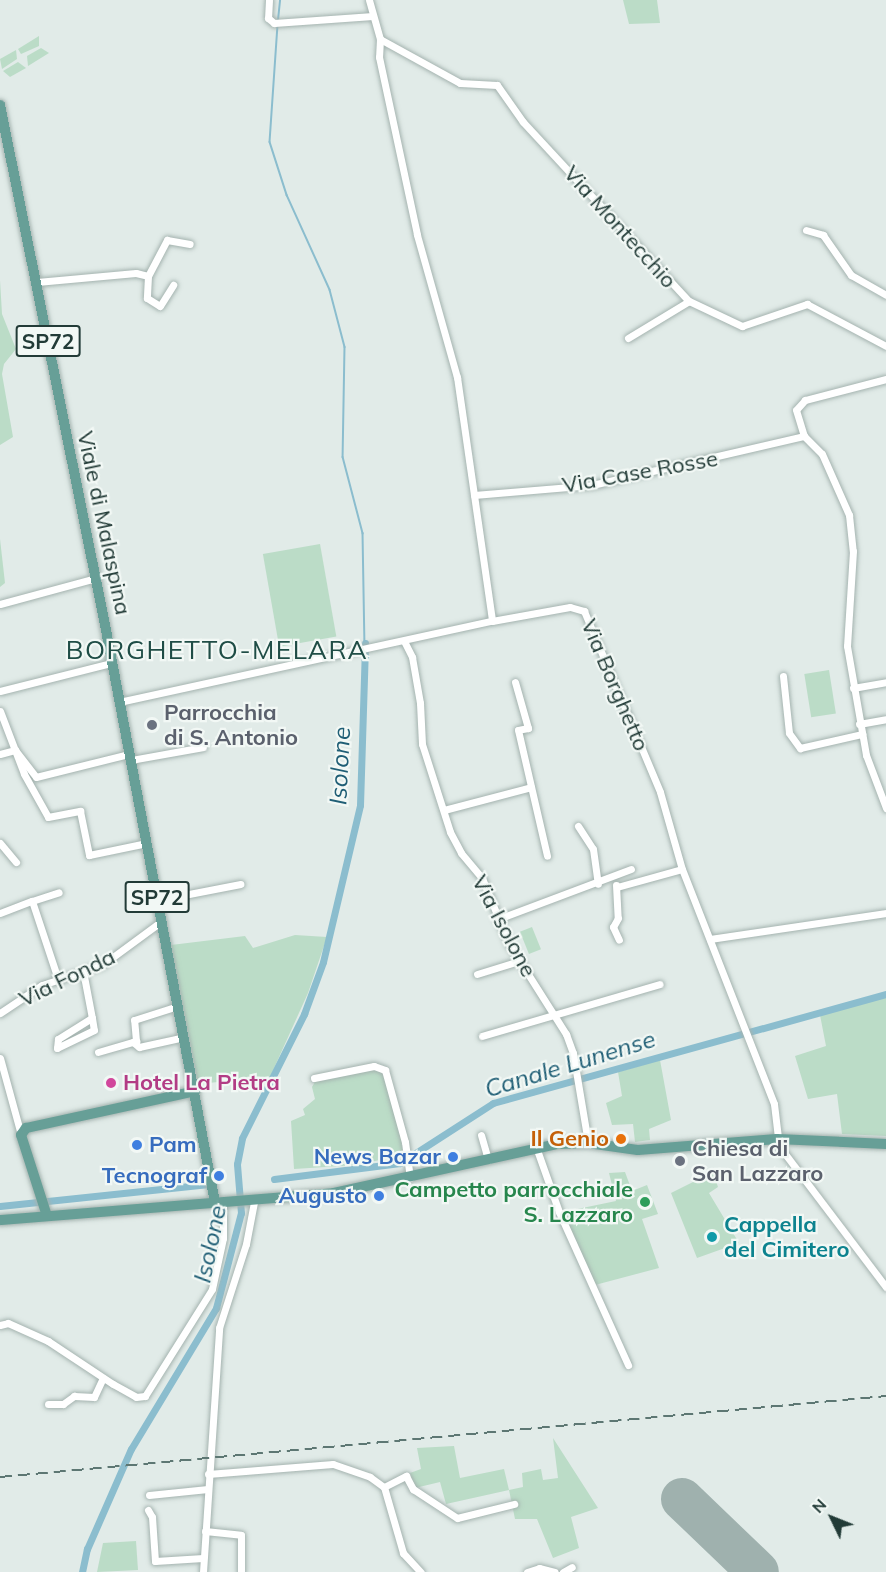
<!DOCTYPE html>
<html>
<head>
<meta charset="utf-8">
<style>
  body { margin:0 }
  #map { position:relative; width:886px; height:1572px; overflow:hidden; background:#e1ebe8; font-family:Mulish,sans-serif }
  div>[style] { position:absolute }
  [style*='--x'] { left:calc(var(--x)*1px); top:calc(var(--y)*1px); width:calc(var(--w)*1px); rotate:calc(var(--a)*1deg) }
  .green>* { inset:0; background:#bbdcc7; transform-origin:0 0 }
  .stream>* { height:1.5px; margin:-0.75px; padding:0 0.75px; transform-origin:0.75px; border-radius:0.75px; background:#8bbdce }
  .canal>* { height:7px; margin:-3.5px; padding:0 3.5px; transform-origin:3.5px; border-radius:3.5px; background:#8bbdce }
  .runway>* { height:42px; margin:-21px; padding:0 21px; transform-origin:21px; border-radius:21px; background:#9fb1ae }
  .roads { filter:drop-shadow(0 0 2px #a4b3af) drop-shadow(0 0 2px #a4b3af) }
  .minor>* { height:7px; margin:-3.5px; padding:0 3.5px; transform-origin:3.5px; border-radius:3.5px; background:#fff }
  .primary>* { height:10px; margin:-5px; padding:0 5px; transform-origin:5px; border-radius:5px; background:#679f97 }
  .rail>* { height:1.5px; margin-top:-0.75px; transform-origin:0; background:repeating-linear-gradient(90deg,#5d7773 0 12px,transparent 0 18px) }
  .dots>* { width:16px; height:16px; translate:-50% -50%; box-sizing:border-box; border:3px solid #f2f8f5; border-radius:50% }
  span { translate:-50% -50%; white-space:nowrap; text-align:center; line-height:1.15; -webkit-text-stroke:4.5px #f2f8f5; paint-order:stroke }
  .shield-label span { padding:2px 4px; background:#f2f8f5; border:2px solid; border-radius:4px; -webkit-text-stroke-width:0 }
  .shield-label { font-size:21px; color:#223b37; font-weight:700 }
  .street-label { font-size:22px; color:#223b37 }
  .worship-label { font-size:22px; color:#5b616d; font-weight:700 }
  .left { translate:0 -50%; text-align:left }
  .hotel-label { font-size:22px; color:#b23c85; font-weight:700 }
  .food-label { font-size:22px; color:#c56008; font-weight:700 }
  .right { translate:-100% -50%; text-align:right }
  .shop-label { font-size:22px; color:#366cbe; font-weight:700 }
  .leisure-label { font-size:22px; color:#27864d; font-weight:700 }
  .culture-label { font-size:22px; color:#0d838f; font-weight:700 }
  .water-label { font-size:24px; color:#1f5e75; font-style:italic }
  .quarter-label { font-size:26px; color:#1f4d46; letter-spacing:1.5px }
  .north { position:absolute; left:802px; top:1488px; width:60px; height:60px; -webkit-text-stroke:4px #f2f8f5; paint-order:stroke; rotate:313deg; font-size:16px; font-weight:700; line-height:24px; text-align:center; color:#223b37 }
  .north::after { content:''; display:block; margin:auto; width:21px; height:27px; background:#223b37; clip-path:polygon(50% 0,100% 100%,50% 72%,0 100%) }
</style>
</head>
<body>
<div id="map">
  <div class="green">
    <div style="clip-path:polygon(623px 0,657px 0,660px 23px,629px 24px)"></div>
    <div style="clip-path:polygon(39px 36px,39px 46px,21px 54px,18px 49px)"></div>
    <div style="clip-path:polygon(41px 48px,49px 53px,28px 66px,27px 56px)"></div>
    <div style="clip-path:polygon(16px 50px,17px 59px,2px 69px,0 59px)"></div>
    <div style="clip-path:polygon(18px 62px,26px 68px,10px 77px,3px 71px)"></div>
    <div style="clip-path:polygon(0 280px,2px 314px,16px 349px,4px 364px,2px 374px,13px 437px,0 445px)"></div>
    <div style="clip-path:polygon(0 539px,5px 583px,0 587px)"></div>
    <div style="left:320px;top:544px;width:94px;height:58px;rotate:80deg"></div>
    <div style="left:829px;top:670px;width:44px;height:25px;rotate:81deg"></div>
    <div style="left:532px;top:927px;width:24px;height:13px;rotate:68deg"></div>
    <div style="clip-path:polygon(295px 935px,327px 937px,308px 993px,270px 1077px,198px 1084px,171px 945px,245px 936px,253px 948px)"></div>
    <div style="clip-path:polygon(886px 996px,886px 1136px,842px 1134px,837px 1094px,808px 1099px,795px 1056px,826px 1046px,820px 1015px)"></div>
    <div style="clip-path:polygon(660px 1060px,671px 1120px,649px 1129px,650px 1140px,635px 1142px,633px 1124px,612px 1125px,606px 1103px,622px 1096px,618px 1072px)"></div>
    <div style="clip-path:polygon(371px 1069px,379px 1070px,385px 1078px,400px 1132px,403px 1155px,356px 1165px,294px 1169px,291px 1121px,305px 1115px,303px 1109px,315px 1099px,312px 1087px,316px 1080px)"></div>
    <div style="clip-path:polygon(625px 1172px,632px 1191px,647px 1185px,658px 1214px,642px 1219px,659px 1268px,595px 1285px,563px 1212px,616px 1201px,609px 1173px)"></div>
    <div style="clip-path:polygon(713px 1172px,718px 1187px,709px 1193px,739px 1243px,697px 1258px,671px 1193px)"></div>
    <div style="clip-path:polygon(553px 1438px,598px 1508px,571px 1517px,579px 1548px,553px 1558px,537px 1519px,515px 1519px,509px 1490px,446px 1504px,440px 1482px,415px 1488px,410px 1473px,421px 1469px,417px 1448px,454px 1446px,460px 1478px,504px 1469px,509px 1490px,523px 1487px,522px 1473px,541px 1469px,543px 1480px,558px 1478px)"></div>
    <div style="clip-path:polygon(136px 1541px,138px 1570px,97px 1572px,103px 1543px)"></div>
  </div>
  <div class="stream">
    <div style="--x:278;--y:20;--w:20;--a:-84"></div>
    <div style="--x:278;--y:25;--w:117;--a:93.9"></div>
    <div style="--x:270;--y:142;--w:56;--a:72.2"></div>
    <div style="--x:287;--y:195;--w:104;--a:65.6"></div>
    <div style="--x:330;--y:290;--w:59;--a:75.3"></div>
    <div style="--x:345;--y:347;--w:110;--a:91"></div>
    <div style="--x:343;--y:457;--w:79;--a:75.3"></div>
    <div style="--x:363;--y:533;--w:110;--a:89"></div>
  </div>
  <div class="canal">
    <div style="--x:274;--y:1179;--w:127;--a:-7.2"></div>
    <div style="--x:400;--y:1163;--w:111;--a:-32.8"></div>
    <div style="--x:493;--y:1103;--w:408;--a:-15.5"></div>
    <div style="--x:0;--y:1206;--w:210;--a:-6"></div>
    <div style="--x:82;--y:1572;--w:24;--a:-78"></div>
    <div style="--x:87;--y:1549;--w:109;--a:-66.3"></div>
    <div style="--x:131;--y:1449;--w:165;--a:-58.9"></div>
    <div style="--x:216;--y:1308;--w:98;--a:-75.3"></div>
    <div style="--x:241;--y:1213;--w:49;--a:-94.7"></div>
    <div style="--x:237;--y:1164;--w:26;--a:-79"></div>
    <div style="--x:242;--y:1138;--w:139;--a:-63.4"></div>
    <div style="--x:304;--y:1014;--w:55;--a:-69.9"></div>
    <div style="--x:323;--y:962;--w:161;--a:-76.7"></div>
    <div style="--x:360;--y:805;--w:162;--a:-88.2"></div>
  </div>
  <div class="runway">
    <div style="--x:682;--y:1499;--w:105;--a:43.8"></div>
  </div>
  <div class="roads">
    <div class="minor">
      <div style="--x:269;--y:0;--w:18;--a:93"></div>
      <div style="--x:268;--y:18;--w:8;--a:40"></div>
      <div style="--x:274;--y:23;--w:99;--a:-4"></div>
      <div style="--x:369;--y:0;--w:41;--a:74.2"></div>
      <div style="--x:380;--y:39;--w:18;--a:93"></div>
      <div style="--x:379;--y:57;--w:182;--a:77.9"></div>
      <div style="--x:417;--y:235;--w:148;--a:74.3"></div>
      <div style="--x:457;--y:377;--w:246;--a:81.8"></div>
      <div style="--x:380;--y:39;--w:91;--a:28.8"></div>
      <div style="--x:460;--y:83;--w:37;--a:3"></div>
      <div style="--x:497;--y:85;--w:45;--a:54.9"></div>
      <div style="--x:523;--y:122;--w:244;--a:47.2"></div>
      <div style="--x:689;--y:301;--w:59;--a:25.3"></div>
      <div style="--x:742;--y:326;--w:69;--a:-18.7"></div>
      <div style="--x:807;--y:304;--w:89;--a:28"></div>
      <div style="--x:806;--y:230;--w:18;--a:16"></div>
      <div style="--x:823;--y:235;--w:49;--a:55"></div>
      <div style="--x:851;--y:275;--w:40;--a:29.7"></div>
      <div style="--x:148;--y:276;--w:22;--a:93"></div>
      <div style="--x:147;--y:298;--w:15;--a:32"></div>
      <div style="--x:160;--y:306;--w:25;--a:-58"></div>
      <div style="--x:37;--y:282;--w:99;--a:-5.2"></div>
      <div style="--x:136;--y:273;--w:12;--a:14"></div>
      <div style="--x:148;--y:276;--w:41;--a:-62.2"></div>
      <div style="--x:167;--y:240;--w:23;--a:10"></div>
      <div style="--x:628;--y:338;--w:71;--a:-31.2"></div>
      <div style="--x:886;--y:379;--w:84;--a:165.5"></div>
      <div style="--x:805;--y:400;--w:13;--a:132"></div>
      <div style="--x:796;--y:410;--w:27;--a:73"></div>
      <div style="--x:804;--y:436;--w:25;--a:45"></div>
      <div style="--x:822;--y:454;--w:67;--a:66.1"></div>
      <div style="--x:849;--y:515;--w:36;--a:84"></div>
      <div style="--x:853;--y:551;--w:95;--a:93.6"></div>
      <div style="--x:847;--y:646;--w:111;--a:80.1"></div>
      <div style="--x:866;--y:755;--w:57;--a:69.3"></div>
      <div style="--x:474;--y:495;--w:118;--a:-4.8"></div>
      <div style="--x:592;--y:485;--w:218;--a:-13"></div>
      <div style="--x:0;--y:604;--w:99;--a:-15.2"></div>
      <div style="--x:404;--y:641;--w:18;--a:63"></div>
      <div style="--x:412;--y:657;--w:47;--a:80.1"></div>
      <div style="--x:420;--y:703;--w:41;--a:87.2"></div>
      <div style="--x:422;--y:744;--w:92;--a:72.3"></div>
      <div style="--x:450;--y:832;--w:24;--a:62"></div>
      <div style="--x:461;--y:853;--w:33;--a:50"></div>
      <div style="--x:482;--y:878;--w:71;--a:67.8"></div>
      <div style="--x:509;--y:944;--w:107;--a:57.7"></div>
      <div style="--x:566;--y:1034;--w:20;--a:70"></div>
      <div style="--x:573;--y:1053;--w:91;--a:80.5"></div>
      <div style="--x:783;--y:676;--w:57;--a:84"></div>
      <div style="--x:789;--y:733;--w:19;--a:54"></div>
      <div style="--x:800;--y:748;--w:64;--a:-12.7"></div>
      <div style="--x:515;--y:682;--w:48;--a:74.2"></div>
      <div style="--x:528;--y:728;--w:10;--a:169"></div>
      <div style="--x:518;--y:730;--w:129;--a:77"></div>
      <div style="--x:853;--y:688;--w:34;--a:-10"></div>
      <div style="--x:0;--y:691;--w:114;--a:-14.2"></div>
      <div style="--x:119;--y:702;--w:382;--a:-12.3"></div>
      <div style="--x:492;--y:621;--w:79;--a:-10.2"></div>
      <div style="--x:570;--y:607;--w:15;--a:16"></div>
      <div style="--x:584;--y:611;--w:196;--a:67.2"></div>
      <div style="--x:660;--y:792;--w:80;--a:74.1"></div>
      <div style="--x:682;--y:869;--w:252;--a:68.6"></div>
      <div style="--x:774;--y:1104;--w:42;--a:83.2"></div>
      <div style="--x:779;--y:1146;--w:177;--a:52.8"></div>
      <div style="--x:0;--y:711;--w:67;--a:69.1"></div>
      <div style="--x:24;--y:774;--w:49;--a:60.8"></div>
      <div style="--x:48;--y:817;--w:33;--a:-11"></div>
      <div style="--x:80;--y:811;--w:45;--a:78.4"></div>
      <div style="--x:89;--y:855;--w:59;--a:-11.7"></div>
      <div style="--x:859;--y:724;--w:27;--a:-10"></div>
      <div style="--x:0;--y:754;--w:16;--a:-15"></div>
      <div style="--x:15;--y:750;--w:34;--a:52"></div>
      <div style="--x:36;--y:777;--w:96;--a:-13.9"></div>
      <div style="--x:131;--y:760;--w:73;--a:-10.2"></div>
      <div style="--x:444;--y:810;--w:90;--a:-14.8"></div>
      <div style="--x:578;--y:826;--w:27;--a:57"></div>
      <div style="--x:593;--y:849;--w:35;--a:82"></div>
      <div style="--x:0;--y:843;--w:25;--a:50"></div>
      <div style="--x:616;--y:885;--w:33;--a:87"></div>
      <div style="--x:618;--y:918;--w:10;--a:119"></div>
      <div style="--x:613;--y:927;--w:14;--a:65"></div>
      <div style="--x:617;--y:887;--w:67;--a:-15.5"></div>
      <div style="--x:158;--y:900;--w:84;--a:-11"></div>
      <div style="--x:32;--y:901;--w:28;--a:-18"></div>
      <div style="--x:0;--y:913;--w:34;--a:-21"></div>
      <div style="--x:32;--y:901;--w:82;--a:71.6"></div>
      <div style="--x:498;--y:919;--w:142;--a:-20.6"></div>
      <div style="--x:710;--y:939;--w:178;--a:-8.4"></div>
      <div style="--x:83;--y:971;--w:48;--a:79.2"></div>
      <div style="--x:92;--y:1018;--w:12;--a:81"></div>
      <div style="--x:94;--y:1030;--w:41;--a:154.1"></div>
      <div style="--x:57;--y:1048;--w:9;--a:-84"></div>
      <div style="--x:58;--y:1039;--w:40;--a:-32"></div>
      <div style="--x:477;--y:974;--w:44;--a:-17.2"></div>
      <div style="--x:0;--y:1013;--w:50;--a:-33.7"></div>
      <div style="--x:42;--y:985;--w:63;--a:-18.4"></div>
      <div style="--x:102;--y:965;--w:74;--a:-36.3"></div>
      <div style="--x:482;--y:1036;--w:185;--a:-16.3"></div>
      <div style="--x:133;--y:1042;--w:8;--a:40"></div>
      <div style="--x:139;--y:1047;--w:46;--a:-12.5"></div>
      <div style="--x:98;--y:1052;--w:40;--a:-16"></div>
      <div style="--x:136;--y:1041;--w:21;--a:-95"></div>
      <div style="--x:134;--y:1020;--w:46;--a:-17.7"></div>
      <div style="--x:0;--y:1058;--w:80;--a:74.7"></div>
      <div style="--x:314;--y:1078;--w:61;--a:-11.3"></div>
      <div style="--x:374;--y:1066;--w:12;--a:20"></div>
      <div style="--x:385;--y:1070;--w:75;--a:74.5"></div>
      <div style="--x:405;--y:1142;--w:36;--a:82"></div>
      <div style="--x:481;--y:1135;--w:26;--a:74"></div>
      <div style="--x:536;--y:1147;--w:69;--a:70.5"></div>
      <div style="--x:559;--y:1212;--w:168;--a:65.7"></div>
      <div style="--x:0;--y:1325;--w:8;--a:-14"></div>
      <div style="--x:8;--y:1323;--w:44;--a:24.2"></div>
      <div style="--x:48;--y:1341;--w:78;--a:33.5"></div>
      <div style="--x:113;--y:1384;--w:26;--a:29"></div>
      <div style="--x:136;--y:1397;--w:9;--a:-6"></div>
      <div style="--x:145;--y:1396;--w:126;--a:-57.9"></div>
      <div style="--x:212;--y:1289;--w:52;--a:-77.8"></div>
      <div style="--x:223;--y:1238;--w:35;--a:-90"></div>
      <div style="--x:48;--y:1404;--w:15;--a:0"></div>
      <div style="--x:63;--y:1404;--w:14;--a:-36"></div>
      <div style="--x:74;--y:1396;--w:20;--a:3"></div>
      <div style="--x:94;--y:1397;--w:21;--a:-65"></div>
      <div style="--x:208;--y:1474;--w:125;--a:-4.6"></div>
      <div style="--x:333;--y:1464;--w:39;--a:19"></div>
      <div style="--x:370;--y:1477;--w:17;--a:36"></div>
      <div style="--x:384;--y:1487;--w:69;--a:73.9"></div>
      <div style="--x:403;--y:1553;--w:26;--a:47"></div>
      <div style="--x:384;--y:1487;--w:25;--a:-27"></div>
      <div style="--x:406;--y:1476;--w:15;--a:62"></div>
      <div style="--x:413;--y:1489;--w:53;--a:33.4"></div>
      <div style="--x:457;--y:1518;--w:59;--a:-13.8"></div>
      <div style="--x:149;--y:1495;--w:59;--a:-5.8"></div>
      <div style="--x:148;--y:1510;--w:8;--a:60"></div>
      <div style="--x:152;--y:1517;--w:44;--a:86.1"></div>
      <div style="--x:155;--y:1561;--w:48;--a:-3.6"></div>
      <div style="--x:205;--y:1531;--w:36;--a:6"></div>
      <div style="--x:241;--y:1535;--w:37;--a:90"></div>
      <div style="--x:203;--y:1572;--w:245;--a:-86.2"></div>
      <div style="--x:219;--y:1328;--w:88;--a:-72.2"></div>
      <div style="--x:246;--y:1244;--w:43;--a:-79.2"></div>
      <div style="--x:527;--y:1572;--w:13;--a:-18"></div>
      <div style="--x:539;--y:1568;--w:16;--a:14"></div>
      <div style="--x:563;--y:1572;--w:10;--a:-29"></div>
    </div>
    <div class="primary">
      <div style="--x:0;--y:105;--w:530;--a:78.58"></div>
      <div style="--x:105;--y:625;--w:588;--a:79.22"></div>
      <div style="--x:47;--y:1216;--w:85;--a:-107.8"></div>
      <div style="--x:21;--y:1135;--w:9;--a:-54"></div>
      <div style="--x:26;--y:1128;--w:173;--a:-12.3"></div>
      <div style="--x:0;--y:1220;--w:335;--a:-4.6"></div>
      <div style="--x:334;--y:1193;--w:228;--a:-12.4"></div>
      <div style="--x:557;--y:1144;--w:31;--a:-2"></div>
      <div style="--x:588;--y:1143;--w:50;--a:8"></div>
      <div style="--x:638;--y:1150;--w:139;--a:-4.5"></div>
      <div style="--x:777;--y:1139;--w:109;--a:2.6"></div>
    </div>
  </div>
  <div class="rail">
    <div style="--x:0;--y:1477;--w:890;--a:-5.22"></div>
  </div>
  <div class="dots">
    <div style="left:152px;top:725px;background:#6b7280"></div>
    <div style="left:111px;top:1083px;background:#d1479c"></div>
    <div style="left:621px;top:1139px;background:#e8710a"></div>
    <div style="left:137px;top:1145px;background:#3f7fe0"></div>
    <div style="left:453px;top:1157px;background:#3f7fe0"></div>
    <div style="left:680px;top:1161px;background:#6b7280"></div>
    <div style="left:219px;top:1176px;background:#3f7fe0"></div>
    <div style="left:379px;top:1196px;background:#3f7fe0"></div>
    <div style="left:645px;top:1202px;background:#2e9e5b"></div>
    <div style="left:712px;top:1237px;background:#0f9aa8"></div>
  </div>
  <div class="shield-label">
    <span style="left:48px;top:341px">SP72</span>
    <span style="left:157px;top:897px">SP72</span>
  </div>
  <div class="street-label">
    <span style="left:620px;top:227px;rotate:48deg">Via Montecchio</span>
    <span style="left:640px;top:472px;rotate:-10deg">Via Case Rosse</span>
    <span style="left:104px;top:523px;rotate:78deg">Viale di Malaspina</span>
    <span style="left:615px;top:685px;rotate:67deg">Via Borghetto</span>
    <span style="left:504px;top:926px;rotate:62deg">Via Isolone</span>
    <span style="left:67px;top:978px;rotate:-26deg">Via Fonda</span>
  </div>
  <div class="worship-label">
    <span class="left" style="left:164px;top:725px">Parrocchia<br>di S. Antonio</span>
    <span class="left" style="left:692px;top:1161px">Chiesa di<br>San Lazzaro</span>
  </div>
  <div class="hotel-label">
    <span class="left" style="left:123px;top:1083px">Hotel La Pietra</span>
  </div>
  <div class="food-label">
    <span class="right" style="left:609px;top:1139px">Il Genio</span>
  </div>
  <div class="shop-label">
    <span class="left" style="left:149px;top:1145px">Pam</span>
    <span class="right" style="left:441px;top:1157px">News Bazar</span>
    <span class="right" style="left:207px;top:1176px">Tecnograf</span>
    <span class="right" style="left:367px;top:1196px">Augusto</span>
  </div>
  <div class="leisure-label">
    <span class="right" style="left:633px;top:1202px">Campetto parrocchiale<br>S. Lazzaro</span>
  </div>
  <div class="culture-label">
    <span class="left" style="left:724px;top:1237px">Cappella<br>del Cimitero</span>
  </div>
  <div class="water-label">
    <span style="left:340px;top:766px;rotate:-87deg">Isolone</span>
    <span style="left:570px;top:1064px;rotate:-17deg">Canale Lunense</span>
    <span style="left:210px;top:1244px;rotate:-78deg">Isolone</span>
  </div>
  <div class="quarter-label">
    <span style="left:217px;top:650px">BORGHETTO-MELARA</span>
  </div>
  <div class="north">N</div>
</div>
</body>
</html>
